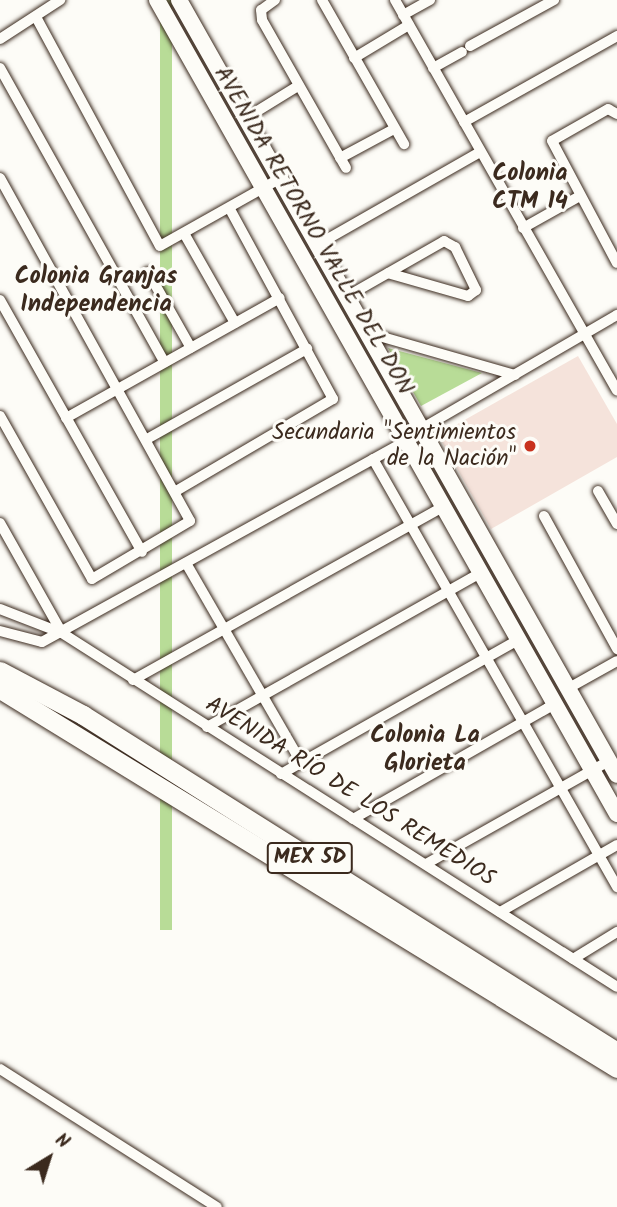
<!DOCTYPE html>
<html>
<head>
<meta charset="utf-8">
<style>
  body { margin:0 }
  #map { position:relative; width:617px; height:1207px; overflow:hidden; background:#fdfcf7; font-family:Kalam,sans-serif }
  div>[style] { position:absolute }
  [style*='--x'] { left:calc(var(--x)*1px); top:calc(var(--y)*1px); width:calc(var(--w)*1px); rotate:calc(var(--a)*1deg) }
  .built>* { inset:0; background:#f5e3db }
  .green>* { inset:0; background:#b8dc97; transform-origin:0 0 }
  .roads { filter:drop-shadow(0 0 2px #3b2a1e) drop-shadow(0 0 2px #3b2a1e) }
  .street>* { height:10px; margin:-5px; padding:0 5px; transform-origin:5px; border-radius:5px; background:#fdfcf7 }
  .secondary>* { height:16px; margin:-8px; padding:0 8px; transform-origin:8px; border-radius:8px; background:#fdfcf7 }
  .highway>* { height:19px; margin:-9.5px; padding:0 9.5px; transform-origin:9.5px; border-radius:9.5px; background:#fdfcf7 }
  .dots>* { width:19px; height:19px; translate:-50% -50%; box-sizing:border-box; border:4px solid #fdfcf7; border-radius:50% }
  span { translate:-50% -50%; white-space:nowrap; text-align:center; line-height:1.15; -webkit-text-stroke:6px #fdfcf7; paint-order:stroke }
  .shield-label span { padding:2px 5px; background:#fdfcf7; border:2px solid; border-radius:5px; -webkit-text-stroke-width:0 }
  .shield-label { font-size:21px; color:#3b2a1e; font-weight:700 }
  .street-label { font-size:23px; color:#3b2a1e }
  .poi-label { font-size:23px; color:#3b2a1e }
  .right { translate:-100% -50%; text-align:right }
  .neighbourhood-label { font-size:24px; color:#3b2a1e; font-weight:700 }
  .north { position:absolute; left:14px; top:1123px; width:70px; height:70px; -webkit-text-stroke:5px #fdfcf7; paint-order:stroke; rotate:38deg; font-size:19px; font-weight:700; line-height:28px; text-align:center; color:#3b2a1e }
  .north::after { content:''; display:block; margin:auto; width:24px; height:32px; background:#3b2a1e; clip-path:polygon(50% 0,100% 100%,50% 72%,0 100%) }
</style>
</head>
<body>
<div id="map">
  <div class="built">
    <div style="clip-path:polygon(578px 356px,617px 424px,617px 457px,491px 529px,438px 435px)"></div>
  </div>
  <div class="green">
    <div style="left:160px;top:0;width:12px;height:930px"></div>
    <div style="clip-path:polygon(388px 348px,482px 373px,421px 406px)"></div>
  </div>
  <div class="roads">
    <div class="street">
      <div style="--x:275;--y:0;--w:17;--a:144"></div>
      <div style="--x:261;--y:10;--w:10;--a:84"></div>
      <div style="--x:262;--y:20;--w:170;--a:60.4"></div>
      <div style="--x:322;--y:0;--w:166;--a:60.3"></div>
      <div style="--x:395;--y:0;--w:449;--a:60.4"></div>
      <div style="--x:403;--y:15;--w:31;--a:-29"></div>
      <div style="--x:36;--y:17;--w:260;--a:61.6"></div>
      <div style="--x:160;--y:246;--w:137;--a:-29.4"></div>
      <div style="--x:0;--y:39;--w:72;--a:-33"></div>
      <div style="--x:470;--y:46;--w:96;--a:-28.7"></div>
      <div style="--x:354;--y:58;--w:64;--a:-31"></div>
      <div style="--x:0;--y:68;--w:337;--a:60.8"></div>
      <div style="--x:433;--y:68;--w:33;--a:-29"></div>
      <div style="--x:617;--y:114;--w:10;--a:-151"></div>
      <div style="--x:608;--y:109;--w:64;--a:150.3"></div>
      <div style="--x:552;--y:141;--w:138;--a:62"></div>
      <div style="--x:246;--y:118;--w:61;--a:-31.6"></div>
      <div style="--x:464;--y:122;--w:176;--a:-29.3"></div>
      <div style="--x:340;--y:158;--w:61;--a:-28.2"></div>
      <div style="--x:0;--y:178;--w:392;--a:61"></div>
      <div style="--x:190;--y:521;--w:114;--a:149.4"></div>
      <div style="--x:92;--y:579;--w:187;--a:-119.4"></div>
      <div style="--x:523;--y:228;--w:65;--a:-29.3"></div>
      <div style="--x:185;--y:235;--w:101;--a:60.4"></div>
      <div style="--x:317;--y:245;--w:188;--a:-29.7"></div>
      <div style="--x:148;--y:272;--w:87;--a:60.5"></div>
      <div style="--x:346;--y:297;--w:113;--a:-29.7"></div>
      <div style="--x:444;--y:241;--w:13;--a:29"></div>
      <div style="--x:455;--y:247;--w:48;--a:64"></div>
      <div style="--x:476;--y:290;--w:10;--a:143"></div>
      <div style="--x:468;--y:296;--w:83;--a:-164"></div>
      <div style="--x:0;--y:300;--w:289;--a:60.6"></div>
      <div style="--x:365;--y:332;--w:156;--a:16"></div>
      <div style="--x:66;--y:418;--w:245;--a:-29.3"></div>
      <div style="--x:421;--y:429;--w:227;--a:-30.2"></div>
      <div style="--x:147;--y:439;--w:184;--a:-29.4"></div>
      <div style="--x:373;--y:459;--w:493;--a:60.3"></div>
      <div style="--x:176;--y:491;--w:182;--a:-30.4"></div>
      <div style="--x:333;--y:399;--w:216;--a:-118.5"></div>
      <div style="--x:598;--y:491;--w:38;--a:60"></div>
      <div style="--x:544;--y:516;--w:152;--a:61.2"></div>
      <div style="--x:0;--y:523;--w:126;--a:60.6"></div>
      <div style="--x:186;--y:563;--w:230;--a:60"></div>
      <div style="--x:0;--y:609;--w:66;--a:21.2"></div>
      <div style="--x:62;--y:633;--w:658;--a:32.53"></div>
      <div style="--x:0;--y:631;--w:43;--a:14.7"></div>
      <div style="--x:42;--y:642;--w:416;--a:-28.9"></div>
      <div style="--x:133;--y:680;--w:355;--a:-29.2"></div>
      <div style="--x:567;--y:689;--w:57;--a:-29.2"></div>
      <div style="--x:207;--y:727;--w:313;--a:-29.4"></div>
      <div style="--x:281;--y:774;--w:272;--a:-29.5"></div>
      <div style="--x:353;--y:819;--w:232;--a:-29.7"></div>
      <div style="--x:426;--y:864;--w:210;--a:-29.4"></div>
      <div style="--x:500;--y:912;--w:135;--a:-29.8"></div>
      <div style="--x:573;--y:959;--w:52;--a:-31.5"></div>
      <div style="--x:0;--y:1069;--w:257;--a:32.5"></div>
    </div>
    <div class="secondary">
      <div style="--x:157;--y:0;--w:935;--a:60.53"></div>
      <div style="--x:179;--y:0;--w:890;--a:60.53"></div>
    </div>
    <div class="highway">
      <div style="--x:0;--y:671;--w:94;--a:27.9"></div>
      <div style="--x:83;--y:715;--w:631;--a:32.26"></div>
      <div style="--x:0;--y:689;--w:724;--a:31.56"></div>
    </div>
  </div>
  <div class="dots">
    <div style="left:530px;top:446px;background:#c8321e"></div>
  </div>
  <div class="shield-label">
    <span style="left:310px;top:858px">MEX 5D</span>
  </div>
  <div class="street-label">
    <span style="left:313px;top:231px;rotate:60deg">AVENIDA RETORNO VALLE DEL DON</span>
    <span style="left:350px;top:792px;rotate:32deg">AVENIDA RÍO DE LOS REMEDIOS</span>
  </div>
  <div class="poi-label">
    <span class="right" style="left:516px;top:446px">Secundaria "Sentimientos<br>de la Nación"</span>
  </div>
  <div class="neighbourhood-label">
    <span style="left:530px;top:188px">Colonia<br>CTM 14</span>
    <span style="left:96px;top:291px">Colonia Granjas<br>Independencia</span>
    <span style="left:425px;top:750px">Colonia La<br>Glorieta</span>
  </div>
  <div class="north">N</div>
</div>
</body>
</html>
